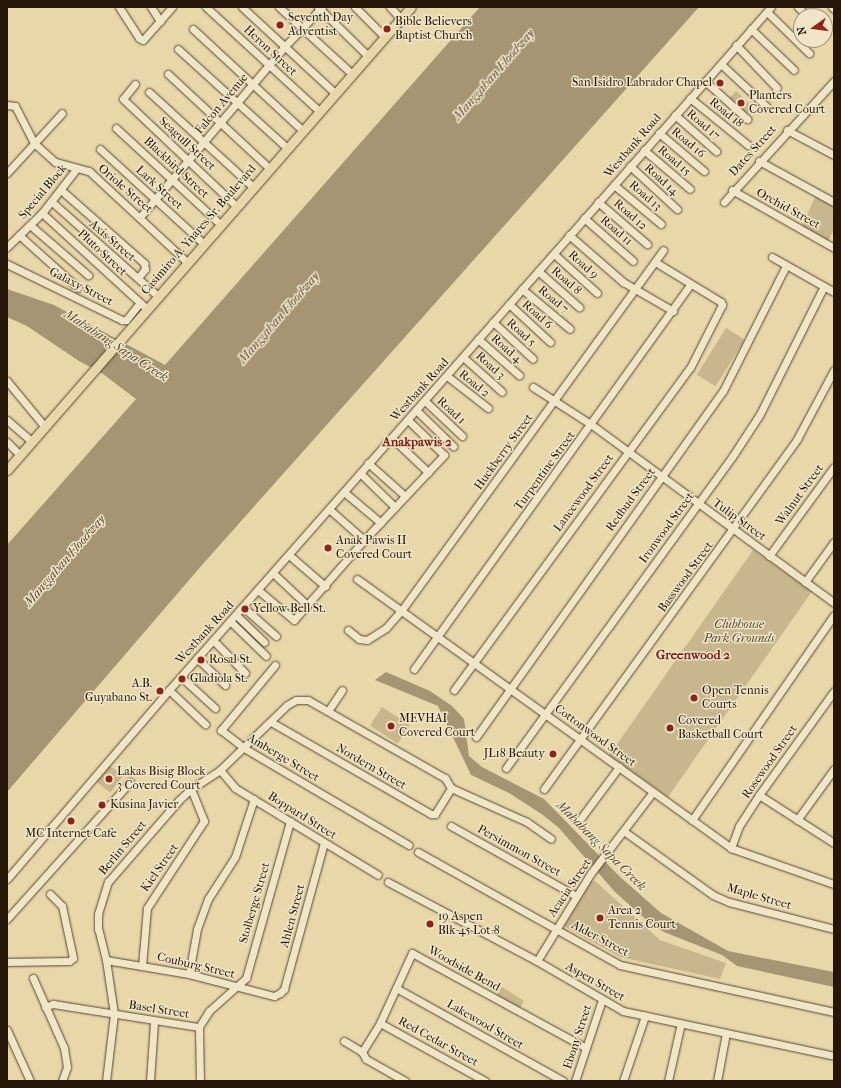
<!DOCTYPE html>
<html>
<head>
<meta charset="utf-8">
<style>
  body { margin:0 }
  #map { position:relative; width:841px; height:1088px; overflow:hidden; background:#e8d7a9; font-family:"IM FELL French Canon",serif }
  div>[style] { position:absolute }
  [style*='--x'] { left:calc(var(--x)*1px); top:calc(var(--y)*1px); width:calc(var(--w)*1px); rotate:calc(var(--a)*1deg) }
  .green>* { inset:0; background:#c7b68e; transform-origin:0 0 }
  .water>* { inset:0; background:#a69573 }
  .roads { filter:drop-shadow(0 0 1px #564631) drop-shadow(0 0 1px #564631) }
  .minor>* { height:7px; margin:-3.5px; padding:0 3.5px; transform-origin:3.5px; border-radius:3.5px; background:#f0e5c7 }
  .major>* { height:9px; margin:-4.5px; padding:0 4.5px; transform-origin:4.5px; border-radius:4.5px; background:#e8d7a9 }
  .dots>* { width:11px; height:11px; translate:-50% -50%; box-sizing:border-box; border:2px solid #f0e5c7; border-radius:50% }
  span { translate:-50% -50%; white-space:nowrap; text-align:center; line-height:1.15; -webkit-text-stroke:3px #f0e5c7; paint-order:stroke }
  .poi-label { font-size:12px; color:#261609 }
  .left { translate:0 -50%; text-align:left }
  .right { translate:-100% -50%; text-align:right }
  .street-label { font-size:12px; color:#261609 }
  .park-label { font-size:12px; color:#564631; font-style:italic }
  .water-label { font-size:13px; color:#594933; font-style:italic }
  .neighbourhood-label { font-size:13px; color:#7a1f14; font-weight:700 }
  .frame { position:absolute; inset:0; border:8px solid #261609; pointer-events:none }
  .north { position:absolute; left:793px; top:8px; width:40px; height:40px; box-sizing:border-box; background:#f0e5c7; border:1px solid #9f927b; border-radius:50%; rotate:256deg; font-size:11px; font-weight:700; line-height:16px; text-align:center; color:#261609 }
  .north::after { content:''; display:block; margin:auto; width:14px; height:18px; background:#8f2418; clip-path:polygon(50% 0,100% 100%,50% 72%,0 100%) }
</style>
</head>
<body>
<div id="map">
  <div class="green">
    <div style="left:736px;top:91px;width:23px;height:10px;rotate:43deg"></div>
    <div style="clip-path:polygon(816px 195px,834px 205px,834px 230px,827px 242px,802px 226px)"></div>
    <div style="left:726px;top:328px;width:22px;height:55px;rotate:32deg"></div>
    <div style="left:753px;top:550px;width:72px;height:251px;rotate:35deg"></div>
    <div style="left:382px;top:707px;width:33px;height:22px;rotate:33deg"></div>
    <div style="left:109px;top:765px;width:18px;height:21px;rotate:38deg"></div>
    <div style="clip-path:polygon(588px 881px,595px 881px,660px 940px,726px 963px,720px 979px,620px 957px,562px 925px)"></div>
    <div style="clip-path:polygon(502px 987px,524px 1001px,520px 1008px,497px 995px)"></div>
  </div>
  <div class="water">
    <div style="clip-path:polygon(480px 7px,699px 7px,202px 565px,7px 792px,7px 545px,136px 399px,103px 374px,79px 361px,27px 326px,7px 317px,7px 289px,54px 305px,165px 365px)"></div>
    <div style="clip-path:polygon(386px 672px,430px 691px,452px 706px,464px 719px,469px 756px,482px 767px,544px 799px,619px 876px,661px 913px,728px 951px,834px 972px,834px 987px,737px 966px,722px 955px,664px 932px,651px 924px,615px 892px,559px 828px,543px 815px,509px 793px,471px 775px,438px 706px,375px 680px)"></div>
  </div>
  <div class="roads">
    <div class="minor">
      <div style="--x:119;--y:7;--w:37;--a:57"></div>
      <div style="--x:139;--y:38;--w:4;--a:27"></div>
      <div style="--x:143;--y:40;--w:44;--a:-48.7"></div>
      <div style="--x:151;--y:7;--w:17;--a:57"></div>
      <div style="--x:206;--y:7;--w:154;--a:42.6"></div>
      <div style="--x:242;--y:7;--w:127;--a:42.8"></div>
      <div style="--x:279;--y:7;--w:99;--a:42.5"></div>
      <div style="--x:318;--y:7;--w:70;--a:44.4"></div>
      <div style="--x:355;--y:7;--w:42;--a:45"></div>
      <div style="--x:390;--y:7;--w:16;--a:47"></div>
      <div style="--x:798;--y:7;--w:13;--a:45"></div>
      <div style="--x:832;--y:7;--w:3;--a:45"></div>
      <div style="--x:767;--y:12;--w:59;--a:44.3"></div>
      <div style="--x:193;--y:29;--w:149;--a:42.8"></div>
      <div style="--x:751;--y:29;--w:59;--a:43.6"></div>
      <div style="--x:736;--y:45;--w:59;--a:46.4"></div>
      <div style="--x:178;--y:49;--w:147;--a:42.2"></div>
      <div style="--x:721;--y:64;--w:63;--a:43.1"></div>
      <div style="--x:168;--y:74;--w:138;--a:42.9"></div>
      <div style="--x:705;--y:81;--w:57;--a:42.1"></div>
      <div style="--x:135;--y:84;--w:19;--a:129"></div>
      <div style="--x:123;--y:99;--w:156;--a:43.4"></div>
      <div style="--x:149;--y:92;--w:141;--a:42.4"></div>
      <div style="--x:690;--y:98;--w:75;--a:39"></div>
      <div style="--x:7;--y:105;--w:8;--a:7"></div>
      <div style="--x:15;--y:106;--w:42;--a:62.8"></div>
      <div style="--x:34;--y:143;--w:28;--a:42"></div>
      <div style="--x:55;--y:162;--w:35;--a:15"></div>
      <div style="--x:89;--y:171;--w:134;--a:42.9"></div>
      <div style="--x:675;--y:115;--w:55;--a:41.3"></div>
      <div style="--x:116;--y:128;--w:142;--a:42.7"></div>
      <div style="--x:787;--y:130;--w:53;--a:28"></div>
      <div style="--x:659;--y:133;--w:59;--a:40.2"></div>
      <div style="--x:100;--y:149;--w:139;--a:42.4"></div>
      <div style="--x:644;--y:150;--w:60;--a:40.3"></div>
      <div style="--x:759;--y:161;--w:85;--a:28.7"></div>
      <div style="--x:630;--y:166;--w:64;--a:42.5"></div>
      <div style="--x:7;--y:173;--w:81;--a:-47.5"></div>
      <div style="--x:614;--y:185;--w:61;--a:39.7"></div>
      <div style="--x:61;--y:190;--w:111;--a:41.3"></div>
      <div style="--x:144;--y:263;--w:6;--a:81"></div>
      <div style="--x:145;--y:269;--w:11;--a:128"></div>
      <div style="--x:732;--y:190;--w:117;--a:29.6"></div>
      <div style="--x:52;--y:202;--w:142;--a:41.6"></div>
      <div style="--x:598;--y:202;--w:65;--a:40.6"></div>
      <div style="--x:724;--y:202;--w:164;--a:-47.7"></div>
      <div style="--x:42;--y:213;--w:138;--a:42.4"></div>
      <div style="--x:140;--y:217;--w:226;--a:-49.7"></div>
      <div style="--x:286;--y:45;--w:52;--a:-46.5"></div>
      <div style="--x:584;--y:218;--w:65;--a:41.3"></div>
      <div style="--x:30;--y:225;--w:77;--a:40.8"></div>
      <div style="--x:19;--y:235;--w:79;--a:41.9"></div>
      <div style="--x:569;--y:235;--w:72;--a:41"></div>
      <div style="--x:623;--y:282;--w:58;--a:30.1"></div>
      <div style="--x:7;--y:247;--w:49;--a:-44.2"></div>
      <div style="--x:42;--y:213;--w:57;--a:-52.1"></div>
      <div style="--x:554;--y:254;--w:58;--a:42.2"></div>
      <div style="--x:772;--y:257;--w:71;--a:29.4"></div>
      <div style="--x:7;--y:264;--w:128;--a:26"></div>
      <div style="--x:122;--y:320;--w:4;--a:0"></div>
      <div style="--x:126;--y:320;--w:22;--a:-51"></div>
      <div style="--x:538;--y:271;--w:55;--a:41.3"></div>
      <div style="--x:522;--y:289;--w:62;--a:39.8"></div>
      <div style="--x:509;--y:304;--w:56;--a:42.8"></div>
      <div style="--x:493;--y:322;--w:54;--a:42.8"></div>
      <div style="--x:478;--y:339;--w:55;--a:41.3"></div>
      <div style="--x:463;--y:357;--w:52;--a:41.9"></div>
      <div style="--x:447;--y:376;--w:52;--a:38"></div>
      <div style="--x:7;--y:381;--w:60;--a:50.4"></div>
      <div style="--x:533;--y:387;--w:70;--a:32.8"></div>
      <div style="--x:592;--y:425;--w:300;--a:36.3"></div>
      <div style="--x:425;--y:401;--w:51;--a:43.4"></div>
      <div style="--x:416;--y:410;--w:52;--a:44.2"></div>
      <div style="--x:7;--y:420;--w:33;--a:41"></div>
      <div style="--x:392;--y:438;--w:50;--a:43.4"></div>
      <div style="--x:7;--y:442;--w:18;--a:45"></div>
      <div style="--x:368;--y:463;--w:50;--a:41.7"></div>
      <div style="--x:360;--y:473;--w:49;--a:44.2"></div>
      <div style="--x:344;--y:492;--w:48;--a:40"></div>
      <div style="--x:329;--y:509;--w:47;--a:41.5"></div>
      <div style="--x:289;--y:555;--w:48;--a:40.7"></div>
      <div style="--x:769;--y:556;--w:110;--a:-53.9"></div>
      <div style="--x:273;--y:573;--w:47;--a:43.3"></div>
      <div style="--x:357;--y:579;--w:461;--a:35.7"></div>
      <div style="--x:731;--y:848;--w:109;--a:19.3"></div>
      <div style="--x:805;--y:582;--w:49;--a:-54.1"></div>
      <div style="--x:258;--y:590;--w:47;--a:39.8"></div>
      <div style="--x:294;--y:620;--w:106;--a:-48.8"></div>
      <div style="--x:364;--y:540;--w:117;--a:-46.7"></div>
      <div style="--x:444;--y:455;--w:50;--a:-135.8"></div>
      <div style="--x:243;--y:607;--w:44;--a:41.3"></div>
      <div style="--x:236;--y:615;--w:39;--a:44"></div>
      <div style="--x:230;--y:621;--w:50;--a:44.2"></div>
      <div style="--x:348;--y:630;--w:14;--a:39"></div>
      <div style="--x:359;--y:639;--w:8;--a:7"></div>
      <div style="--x:367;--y:640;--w:22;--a:-32"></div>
      <div style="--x:386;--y:628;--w:23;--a:-49"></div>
      <div style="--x:401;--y:611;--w:446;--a:-54"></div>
      <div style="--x:213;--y:640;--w:46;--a:45.9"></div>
      <div style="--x:197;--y:658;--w:39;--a:44"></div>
      <div style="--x:275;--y:665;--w:85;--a:129.7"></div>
      <div style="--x:221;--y:730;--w:29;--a:38"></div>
      <div style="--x:244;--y:748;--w:191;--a:30.5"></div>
      <div style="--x:414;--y:669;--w:474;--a:-54.3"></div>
      <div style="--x:181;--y:677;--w:46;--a:42.4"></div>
      <div style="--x:169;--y:690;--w:50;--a:43.4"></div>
      <div style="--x:454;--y:690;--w:399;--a:-53.8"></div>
      <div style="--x:690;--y:368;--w:71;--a:-63.1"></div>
      <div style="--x:722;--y:305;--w:3;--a:-108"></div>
      <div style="--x:721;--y:302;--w:77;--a:-148.8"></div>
      <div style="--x:328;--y:711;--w:25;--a:-56"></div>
      <div style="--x:271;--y:722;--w:185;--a:29.9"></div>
      <div style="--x:431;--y:814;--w:4;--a:0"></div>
      <div style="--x:435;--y:814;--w:31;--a:-58"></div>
      <div style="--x:476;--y:737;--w:425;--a:-54.5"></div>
      <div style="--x:723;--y:391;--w:140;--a:-63.3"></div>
      <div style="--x:506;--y:768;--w:384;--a:-54"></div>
      <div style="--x:732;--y:457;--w:51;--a:-56.9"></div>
      <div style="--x:760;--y:414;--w:143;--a:-63.4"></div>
      <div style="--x:220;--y:770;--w:23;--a:50"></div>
      <div style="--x:235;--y:788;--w:167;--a:31.3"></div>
      <div style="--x:451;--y:788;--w:83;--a:24.1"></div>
      <div style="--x:527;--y:822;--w:29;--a:35"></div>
      <div style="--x:544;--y:789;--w:432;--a:-54.1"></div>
      <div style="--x:797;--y:439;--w:78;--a:-61.8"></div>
      <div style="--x:759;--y:795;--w:89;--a:32.6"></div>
      <div style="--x:581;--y:818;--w:64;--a:-53.3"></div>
      <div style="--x:692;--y:820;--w:249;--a:-55.3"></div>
      <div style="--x:797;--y:820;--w:63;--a:-54"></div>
      <div style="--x:451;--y:826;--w:143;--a:29.2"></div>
      <div style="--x:625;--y:832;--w:108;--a:35.6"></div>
      <div style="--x:713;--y:895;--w:17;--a:24"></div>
      <div style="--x:729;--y:902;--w:108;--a:14.4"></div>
      <div style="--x:731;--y:848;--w:23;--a:-70"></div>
      <div style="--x:739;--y:826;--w:37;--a:-57"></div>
      <div style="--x:759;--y:795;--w:128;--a:-54.2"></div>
      <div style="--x:418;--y:852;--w:231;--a:29.2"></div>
      <div style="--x:620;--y:965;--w:219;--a:12.4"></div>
      <div style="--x:7;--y:879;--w:249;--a:-49.4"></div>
      <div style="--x:169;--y:690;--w:910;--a:-48.61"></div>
      <div style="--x:388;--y:882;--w:169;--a:27.9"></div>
      <div style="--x:537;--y:961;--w:99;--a:30.2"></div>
      <div style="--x:623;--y:1011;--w:216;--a:12"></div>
      <div style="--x:7;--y:919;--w:184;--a:-48.1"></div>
      <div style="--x:106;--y:960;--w:84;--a:9.6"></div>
      <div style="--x:189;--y:974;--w:88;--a:14.5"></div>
      <div style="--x:274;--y:996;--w:7;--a:-27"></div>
      <div style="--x:280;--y:993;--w:6;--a:-45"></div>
      <div style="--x:284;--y:989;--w:151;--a:-74.7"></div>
      <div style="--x:537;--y:961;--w:103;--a:-58.5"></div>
      <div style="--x:591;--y:873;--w:102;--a:-52.6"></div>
      <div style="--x:7;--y:962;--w:62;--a:-0.9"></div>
      <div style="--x:69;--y:961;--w:5;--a:-37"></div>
      <div style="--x:73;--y:958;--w:53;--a:-101.9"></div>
      <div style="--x:62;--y:906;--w:17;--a:-135"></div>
      <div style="--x:142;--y:966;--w:58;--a:-85.1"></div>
      <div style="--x:147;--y:908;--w:104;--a:-56.8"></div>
      <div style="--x:204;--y:821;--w:35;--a:-112"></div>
      <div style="--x:189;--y:974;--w:46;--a:-79.9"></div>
      <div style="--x:197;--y:929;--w:32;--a:-70"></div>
      <div style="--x:208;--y:899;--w:50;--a:-57.3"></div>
      <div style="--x:235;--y:857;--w:61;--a:-71.9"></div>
      <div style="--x:33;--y:978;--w:77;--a:66.1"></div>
      <div style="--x:64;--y:1048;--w:19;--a:81"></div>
      <div style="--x:67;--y:1067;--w:15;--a:110"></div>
      <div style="--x:396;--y:988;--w:191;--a:29.1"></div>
      <div style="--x:45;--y:1007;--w:9;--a:-21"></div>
      <div style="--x:53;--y:1004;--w:148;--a:9"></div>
      <div style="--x:380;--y:1023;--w:120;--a:28.9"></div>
      <div style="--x:7;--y:1030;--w:56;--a:65.7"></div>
      <div style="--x:344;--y:1041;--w:21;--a:31"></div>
      <div style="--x:362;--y:1052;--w:34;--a:-58"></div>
      <div style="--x:380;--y:1023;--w:77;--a:-65.4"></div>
      <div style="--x:412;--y:953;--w:198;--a:28.6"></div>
      <div style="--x:362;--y:1052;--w:8;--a:60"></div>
      <div style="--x:366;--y:1059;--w:45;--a:29.4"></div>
      <div style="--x:106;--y:1081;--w:67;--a:-83.2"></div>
      <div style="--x:114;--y:1014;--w:55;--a:-98.4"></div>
      <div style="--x:106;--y:960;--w:32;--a:-104"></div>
      <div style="--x:98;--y:929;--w:15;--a:-90"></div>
      <div style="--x:98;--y:914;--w:34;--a:-73"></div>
      <div style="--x:108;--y:882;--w:108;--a:-49.1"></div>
      <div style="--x:179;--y:800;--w:16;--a:-43"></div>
      <div style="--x:191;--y:789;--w:35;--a:-33"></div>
      <div style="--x:220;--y:770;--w:93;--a:-44.1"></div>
      <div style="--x:287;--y:705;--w:10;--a:-29"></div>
      <div style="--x:296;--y:700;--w:12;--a:0"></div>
      <div style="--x:308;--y:700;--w:158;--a:29.7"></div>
      <div style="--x:445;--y:778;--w:12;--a:59"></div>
      <div style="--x:150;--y:1081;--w:59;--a:-86.1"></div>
      <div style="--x:200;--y:1081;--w:54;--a:-91.1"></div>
      <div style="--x:199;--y:1027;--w:19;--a:-58"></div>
      <div style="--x:209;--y:1011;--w:50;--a:-41.7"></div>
      <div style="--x:246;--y:978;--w:163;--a:-74.3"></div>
      <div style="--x:575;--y:1081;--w:85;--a:-71.6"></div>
      <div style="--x:623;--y:1081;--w:69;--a:-71.3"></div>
      <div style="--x:668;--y:1081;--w:59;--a:-77.4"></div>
      <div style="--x:717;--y:1081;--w:49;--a:-79.4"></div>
    </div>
    <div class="major">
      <div style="--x:7;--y:470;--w:614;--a:-48.89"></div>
    </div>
  </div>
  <div class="dots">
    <div style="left:280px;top:25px;background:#8f2418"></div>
    <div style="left:387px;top:29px;background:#8f2418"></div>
    <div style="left:720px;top:83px;background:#8f2418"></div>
    <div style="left:741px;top:103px;background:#8f2418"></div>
    <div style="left:328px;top:548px;background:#8f2418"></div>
    <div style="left:245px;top:609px;background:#8f2418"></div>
    <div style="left:201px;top:660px;background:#8f2418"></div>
    <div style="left:182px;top:679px;background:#8f2418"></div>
    <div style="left:160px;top:691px;background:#8f2418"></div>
    <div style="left:694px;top:698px;background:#8f2418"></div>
    <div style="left:391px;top:726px;background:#8f2418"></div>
    <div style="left:670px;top:728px;background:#8f2418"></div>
    <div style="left:553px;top:754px;background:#8f2418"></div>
    <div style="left:109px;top:779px;background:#8f2418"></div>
    <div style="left:102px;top:805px;background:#8f2418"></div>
    <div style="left:71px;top:821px;background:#8f2418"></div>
    <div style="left:600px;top:918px;background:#8f2418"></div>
    <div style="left:430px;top:924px;background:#8f2418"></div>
  </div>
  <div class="poi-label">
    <span class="left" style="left:288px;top:25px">Seventh Day<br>Adventist</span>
    <span class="left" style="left:395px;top:29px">Bible Believers<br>Baptist Church</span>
    <span class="right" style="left:712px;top:83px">San Isidro Labrador Chapel</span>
    <span class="left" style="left:749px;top:103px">Planters<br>Covered Court</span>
    <span class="left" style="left:336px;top:548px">Anak Pawis II<br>Covered Court</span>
    <span class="left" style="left:253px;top:609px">Yellow Bell St.</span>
    <span class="left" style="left:209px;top:660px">Rosal St.</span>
    <span class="left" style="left:190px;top:679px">Gladiola St.</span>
    <span class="right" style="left:152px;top:691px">A.B.<br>Guyabano St.</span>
    <span class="left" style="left:702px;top:698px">Open Tennis<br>Courts</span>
    <span class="left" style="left:399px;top:726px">MEVHAI<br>Covered Court</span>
    <span class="left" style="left:678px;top:728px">Covered<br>Basketball Court</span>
    <span class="right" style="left:545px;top:754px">JL18 Beauty</span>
    <span class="left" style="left:117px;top:779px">Lakas Bisig Block<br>3 Covered Court</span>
    <span class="left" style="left:110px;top:805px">Kusina Javier</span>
    <span style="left:71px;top:834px">MC Internet Cafe</span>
    <span class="left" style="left:608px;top:918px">Area 2<br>Tennis Court</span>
    <span class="left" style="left:438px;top:924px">19 Aspen<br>Blk-45 Lot-8</span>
  </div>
  <div class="street-label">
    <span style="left:270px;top:51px;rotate:43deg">Heron Street</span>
    <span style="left:222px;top:104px;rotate:-50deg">Falcon Avenue</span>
    <span style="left:726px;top:113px;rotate:39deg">Road 18</span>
    <span style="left:703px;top:125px;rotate:41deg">Road 17</span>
    <span style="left:688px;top:143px;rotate:40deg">Road 16</span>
    <span style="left:187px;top:144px;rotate:43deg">Seagull Street</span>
    <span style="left:633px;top:146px;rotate:-49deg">Westbank Road</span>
    <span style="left:753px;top:151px;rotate:-48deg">Dates Street</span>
    <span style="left:674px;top:161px;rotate:41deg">Road 15</span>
    <span style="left:176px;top:168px;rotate:43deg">Blackbird Street</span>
    <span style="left:661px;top:180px;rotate:42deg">Road 14</span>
    <span style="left:159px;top:188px;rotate:42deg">Lark Street</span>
    <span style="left:125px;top:189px;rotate:41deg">Oriole Street</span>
    <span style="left:43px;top:192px;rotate:-50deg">Special Block</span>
    <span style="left:645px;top:196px;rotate:41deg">Road 13</span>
    <span style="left:788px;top:209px;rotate:29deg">Orchid Street</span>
    <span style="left:630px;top:215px;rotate:41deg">Road 12</span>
    <span style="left:199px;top:230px;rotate:-49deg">Casimiro A. Ynares Sr. Boulevard</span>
    <span style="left:616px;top:231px;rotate:41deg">Road 11</span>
    <span style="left:112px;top:241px;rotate:41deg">Axis Street</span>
    <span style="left:102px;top:253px;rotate:43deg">Pluto Street</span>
    <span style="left:583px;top:265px;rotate:42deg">Road 9</span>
    <span style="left:566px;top:281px;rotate:41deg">Road 8</span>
    <span style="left:81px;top:287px;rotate:27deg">Galaxy Street</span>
    <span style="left:553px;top:300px;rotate:40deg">Road 7</span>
    <span style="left:537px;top:315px;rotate:42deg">Road 6</span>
    <span style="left:521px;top:333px;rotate:42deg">Road 5</span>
    <span style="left:506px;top:349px;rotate:42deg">Road 4</span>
    <span style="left:490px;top:366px;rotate:42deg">Road 3</span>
    <span style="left:474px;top:384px;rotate:39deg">Road 2</span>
    <span style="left:420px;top:390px;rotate:-48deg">Westbank Road</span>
    <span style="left:451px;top:411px;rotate:43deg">Road 1</span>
    <span style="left:504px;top:452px;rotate:-54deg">Huckberry Street</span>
    <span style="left:545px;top:471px;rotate:-54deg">Turpentine Street</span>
    <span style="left:584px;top:493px;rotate:-54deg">Lancewood Street</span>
    <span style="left:800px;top:495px;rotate:-54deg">Walnut Street</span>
    <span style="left:631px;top:500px;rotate:-54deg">Redbud Street</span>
    <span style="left:739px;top:520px;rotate:36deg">Tulip Street</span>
    <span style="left:667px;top:528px;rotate:-54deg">Ironwood Street</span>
    <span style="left:686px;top:577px;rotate:-54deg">Basswood Street</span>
    <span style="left:205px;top:633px;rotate:-48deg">Westbank Road</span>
    <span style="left:595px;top:736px;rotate:36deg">Cottonwood Street</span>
    <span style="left:283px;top:758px;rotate:31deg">Amberge Street</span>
    <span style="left:770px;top:762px;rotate:-55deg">Rosewood Street</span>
    <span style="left:371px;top:767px;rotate:30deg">Nordern Street</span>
    <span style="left:302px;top:816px;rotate:32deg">Boppard Street</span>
    <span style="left:123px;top:848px;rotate:-50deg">Berlin Street</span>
    <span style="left:519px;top:851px;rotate:29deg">Persimmon Street</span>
    <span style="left:160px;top:868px;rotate:-55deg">Kiel Street</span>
    <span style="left:570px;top:888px;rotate:-56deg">Acacia Street</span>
    <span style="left:759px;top:897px;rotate:16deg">Maple Street</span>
    <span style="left:255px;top:903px;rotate:-74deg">Stolberge Street</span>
    <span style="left:293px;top:916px;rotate:-75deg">Ahlen Street</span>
    <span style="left:600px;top:939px;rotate:28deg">Alder Street</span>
    <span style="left:196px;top:966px;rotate:13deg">Couburg Street</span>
    <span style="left:464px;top:969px;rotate:29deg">Woodside Bend</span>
    <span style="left:595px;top:982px;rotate:30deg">Aspen Street</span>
    <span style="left:159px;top:1010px;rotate:9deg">Basel Street</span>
    <span style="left:485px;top:1025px;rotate:30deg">Lakewood Street</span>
    <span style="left:578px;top:1037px;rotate:-72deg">Ebony Street</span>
    <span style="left:438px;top:1042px;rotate:29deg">Red Cedar Street</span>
  </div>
  <div class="park-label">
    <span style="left:739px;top:632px">Clubhouse<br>Park Grounds</span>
  </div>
  <div class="water-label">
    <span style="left:494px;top:75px;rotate:-49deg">Manggahan Floodway</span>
    <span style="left:279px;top:318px;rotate:-49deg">Manggahan Floodway</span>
    <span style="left:116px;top:346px;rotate:33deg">Mahabang Sapa Creek</span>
    <span style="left:65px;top:561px;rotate:-49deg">Manggahan Floodway</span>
    <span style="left:601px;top:846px;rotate:45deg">Mahabang Sapa Creek</span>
  </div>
  <div class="neighbourhood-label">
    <span style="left:417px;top:442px">Anakpawis 2</span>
    <span style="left:693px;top:655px">Greenwood 2</span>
  </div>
  <div class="frame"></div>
  <div class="north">N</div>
</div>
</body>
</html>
